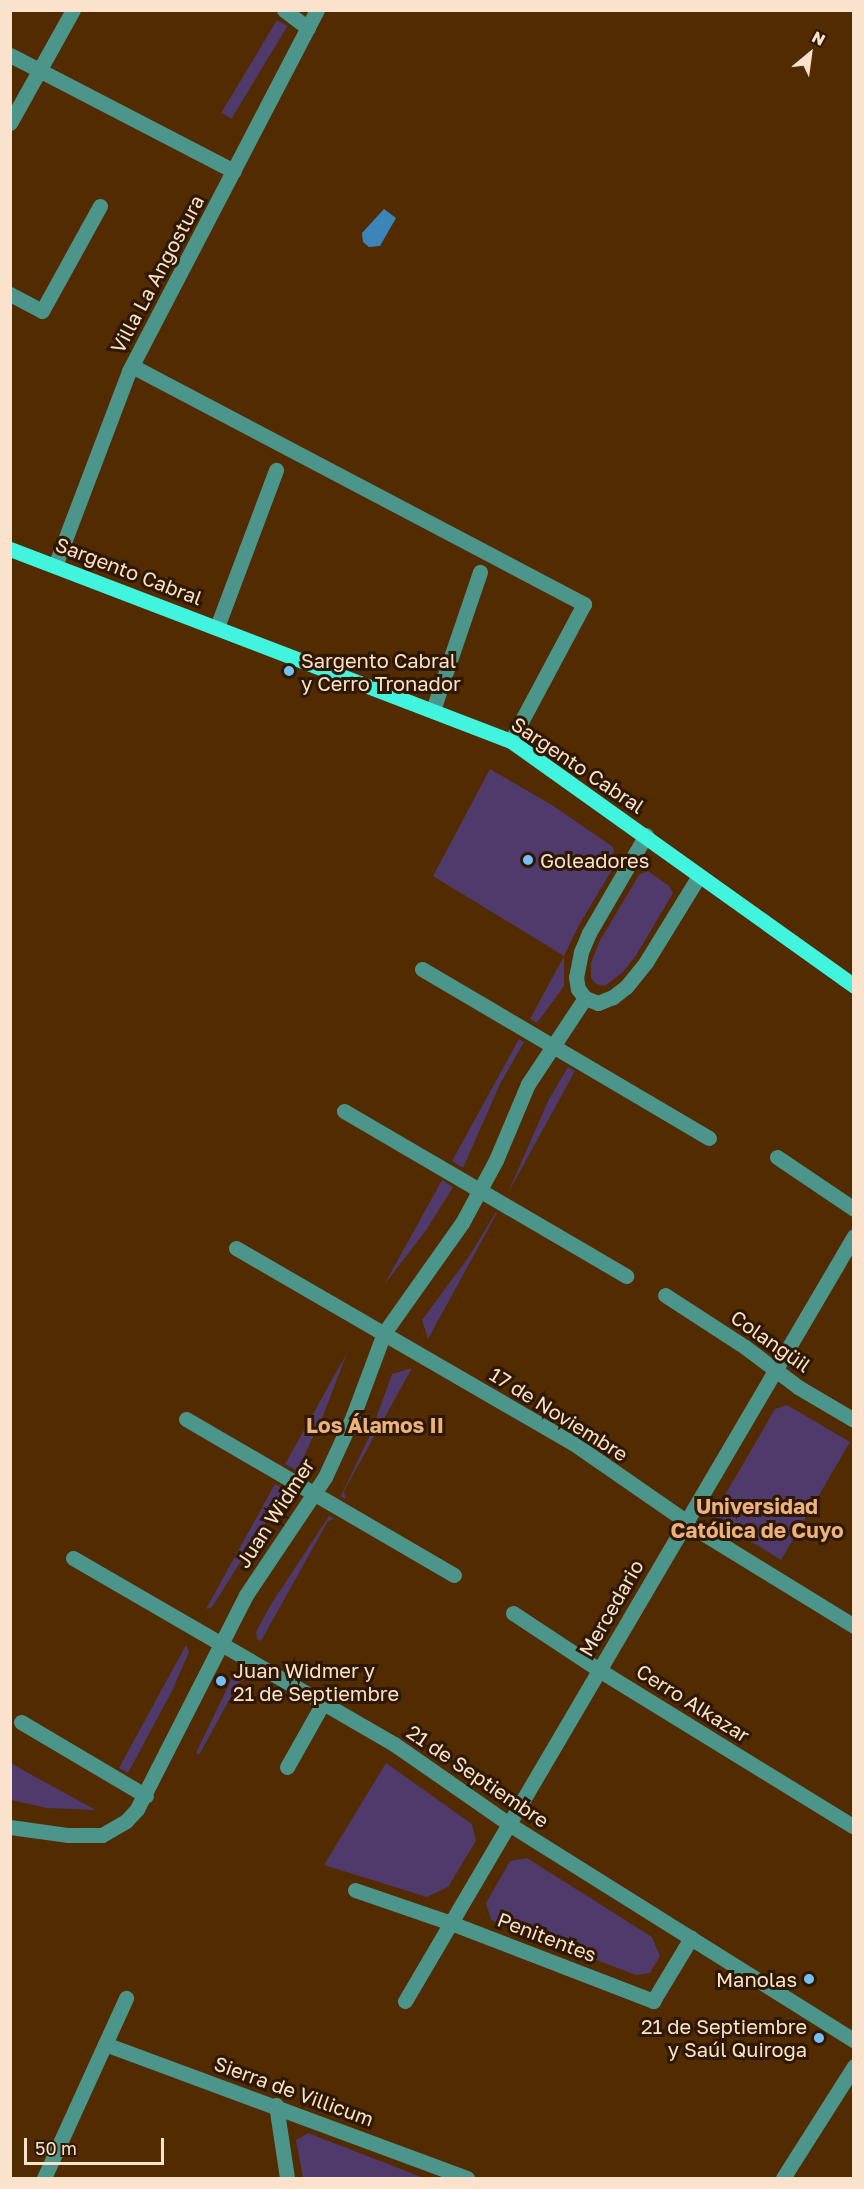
<!DOCTYPE html>
<html>
<head>
<meta charset="utf-8">
<style>
  body { margin:0 }
  #map { position:relative; width:864px; height:2189px; overflow:hidden; background:#522b00; font-family:"Golos Text",sans-serif }
  div>[style] { position:absolute }
  [style*='--x'] { left:calc(var(--x)*1px); top:calc(var(--y)*1px); width:calc(var(--w)*1px); rotate:calc(var(--a)*1deg) }
  .green>* { inset:0; background:#4f3a6b; transform-origin:0 0 }
  .water>* { inset:0; background:#3b85b9 }
  .minor>* { height:15px; margin:-7.5px; padding:0 7.5px; transform-origin:7.5px; border-radius:7.5px; background:#4c958a }
  .major>* { height:15px; margin:-7.5px; padding:0 7.5px; transform-origin:7.5px; border-radius:7.5px; background:#40f4de }
  .dots>* { width:16px; height:16px; translate:-50% -50%; box-sizing:border-box; border:3px solid #2e1802; border-radius:50% }
  span { translate:-50% -50%; white-space:nowrap; text-align:center; line-height:1.15; -webkit-text-stroke:6px #2e1802; paint-order:stroke }
  .street-label { font-size:20px; color:#fbe2cc }
  .poi-label { font-size:20px; color:#fbe2cc }
  .left { translate:0 -50%; text-align:left }
  .right { translate:-100% -50%; text-align:right }
  .neighbourhood-label { font-size:21px; color:#edb17b; font-weight:700 }
  .frame { position:absolute; inset:0; border:12px solid #fbe2cc; pointer-events:none }
  .north { position:absolute; left:780px; top:24px; width:60px; height:60px; -webkit-text-stroke:4px #2e1802; paint-order:stroke; rotate:29deg; font-size:16px; font-weight:700; line-height:24px; text-align:center; color:#fbe2cc }
  .north::after { content:''; display:block; margin:auto; width:21px; height:27px; background:#fbe2cc; clip-path:polygon(50% 0,100% 100%,50% 72%,0 100%) }
  .scale { position:absolute; left:24px; top:2138px; width:140px; height:27px; box-sizing:border-box; border:3px solid #fbe2cc; border-top:0; padding-left:8px; font-size:18px; line-height:21px; white-space:nowrap; color:#fbe2cc; -webkit-text-stroke:4px #2e1802; paint-order:stroke }
</style>
</head>
<body>
<div id="map">
  <div class="green">
    <div style="left:277px;top:20px;width:12px;height:108px;rotate:31deg"></div>
    <div style="clip-path:polygon(490px 769px,552px 805px,613px 847px,616px 863px,578px 927px,564px 956px,564px 986px,537px 1023px,530px 1019px,564px 956px,433px 876px)"></div>
    <div style="clip-path:polygon(648px 871px,669px 886px,673px 893px,637px 954px,623px 972px,605px 986px,596px 984px,591px 978px,591px 963px,599px 942px,639px 875px)"></div>
    <div style="clip-path:polygon(519px 1039px,524px 1042px,500px 1084px,463px 1168px,452px 1161px)"></div>
    <div style="clip-path:polygon(568px 1067px,575px 1071px,508px 1193px,548px 1101px)"></div>
    <div style="clip-path:polygon(442px 1180px,453px 1187px,427px 1229px,384px 1285px)"></div>
    <div style="clip-path:polygon(496px 1212px,497px 1213px,428px 1339px,422px 1320px,468px 1258px)"></div>
    <div style="clip-path:polygon(347px 1353px,323px 1416px,297px 1471px,285px 1464px)"></div>
    <div style="clip-path:polygon(412px 1368px,344px 1491px,346px 1500px,341px 1496px,370px 1435px,392px 1374px)"></div>
    <div style="clip-path:polygon(787px 1405px,850px 1442px,781px 1560px,717px 1520px,715px 1512px,775px 1409px)"></div>
    <div style="clip-path:polygon(275px 1484px,286px 1490px,212px 1607px,206px 1609px)"></div>
    <div style="clip-path:polygon(329px 1516px,335px 1519px,328px 1521px,261px 1641px,257px 1639px,256px 1632px,270px 1606px)"></div>
    <div style="clip-path:polygon(186px 1645px,189px 1652px,172px 1691px,128px 1773px,119px 1768px)"></div>
    <div style="clip-path:polygon(237px 1676px,245px 1680px,239px 1682px,199px 1755px,196px 1753px,232px 1678px)"></div>
    <div style="clip-path:polygon(11px 1763px,30px 1774px,96px 1810px,47px 1808px,11px 1800px)"></div>
    <div style="clip-path:polygon(386px 1763px,472px 1824px,476px 1841px,448px 1887px,427px 1897px,324px 1865px)"></div>
    <div style="clip-path:polygon(527px 1858px,652px 1937px,660px 1956px,650px 1973px,636px 1975px,491px 1920px,486px 1903px,510px 1861px)"></div>
    <div style="clip-path:polygon(308px 2133px,424px 2178px,303px 2178px,296px 2140px)"></div>
  </div>
  <div class="water">
    <div style="clip-path:polygon(384px 209px,396px 218px,380px 246px,369px 247px,363px 242px,362px 233px)"></div>
  </div>
  <div class="minor">
    <div style="--x:284;--y:10;--w:30;--a:37"></div>
    <div style="--x:10;--y:55;--w:252;--a:27.4"></div>
    <div style="--x:10;--y:123;--w:129;--a:-60.9"></div>
    <div style="--x:10;--y:294;--w:36;--a:28"></div>
    <div style="--x:42;--y:311;--w:120;--a:-61.1"></div>
    <div style="--x:132;--y:366;--w:511;--a:27.77"></div>
    <div style="--x:584;--y:604;--w:155;--a:118.1"></div>
    <div style="--x:55;--y:566;--w:209;--a:-69.2"></div>
    <div style="--x:129;--y:371;--w:407;--a:-62.5"></div>
    <div style="--x:217;--y:627;--w:168;--a:-69.4"></div>
    <div style="--x:433;--y:710;--w:146;--a:-71.2"></div>
    <div style="--x:646;--y:835;--w:113;--a:120.2"></div>
    <div style="--x:589;--y:933;--w:21;--a:113"></div>
    <div style="--x:581;--y:952;--w:25;--a:101"></div>
    <div style="--x:576;--y:977;--w:12;--a:81"></div>
    <div style="--x:578;--y:989;--w:11;--a:52"></div>
    <div style="--x:585;--y:998;--w:14;--a:21"></div>
    <div style="--x:598;--y:1003;--w:16;--a:-22"></div>
    <div style="--x:613;--y:997;--w:16;--a:-38"></div>
    <div style="--x:626;--y:987;--w:32;--a:-51"></div>
    <div style="--x:646;--y:962;--w:101;--a:-58.4"></div>
    <div style="--x:422;--y:969;--w:333;--a:30.5"></div>
    <div style="--x:344;--y:1111;--w:327;--a:30.3"></div>
    <div style="--x:777;--y:1157;--w:93;--a:34"></div>
    <div style="--x:236;--y:1248;--w:389;--a:30.1"></div>
    <div style="--x:573;--y:1443;--w:162;--a:34.7"></div>
    <div style="--x:706;--y:1535;--w:174;--a:31.6"></div>
    <div style="--x:665;--y:1295;--w:95;--a:33"></div>
    <div style="--x:745;--y:1347;--w:66;--a:37"></div>
    <div style="--x:798;--y:1387;--w:65;--a:30.5"></div>
    <div style="--x:186;--y:1419;--w:310;--a:30.2"></div>
    <div style="--x:73;--y:1558;--w:371;--a:30.1"></div>
    <div style="--x:394;--y:1744;--w:140;--a:34.8"></div>
    <div style="--x:509;--y:1824;--w:407;--a:32.1"></div>
    <div style="--x:513;--y:1613;--w:103;--a:33.5"></div>
    <div style="--x:599;--y:1670;--w:299;--a:31.6"></div>
    <div style="--x:21;--y:1722;--w:145;--a:30.6"></div>
    <div style="--x:287;--y:1767;--w:73;--a:-60.6"></div>
    <div style="--x:10;--y:1827;--w:59;--a:7.9"></div>
    <div style="--x:68;--y:1835;--w:34;--a:0"></div>
    <div style="--x:102;--y:1835;--w:28;--a:-30"></div>
    <div style="--x:126;--y:1821;--w:16;--a:-47"></div>
    <div style="--x:137;--y:1809;--w:240;--a:-63"></div>
    <div style="--x:246;--y:1595;--w:142;--a:-56.2"></div>
    <div style="--x:325;--y:1477;--w:67;--a:-65.3"></div>
    <div style="--x:353;--y:1416;--w:89;--a:-69.5"></div>
    <div style="--x:384;--y:1333;--w:135;--a:-54.7"></div>
    <div style="--x:462;--y:1223;--w:72;--a:-61.6"></div>
    <div style="--x:496;--y:1160;--w:82;--a:-67.2"></div>
    <div style="--x:528;--y:1084;--w:103;--a:-56.5"></div>
    <div style="--x:355;--y:1890;--w:102;--a:19"></div>
    <div style="--x:451;--y:1923;--w:217;--a:21.1"></div>
    <div style="--x:653;--y:2001;--w:74;--a:-58.9"></div>
    <div style="--x:405;--y:2001;--w:887;--a:-59.59"></div>
    <div style="--x:105;--y:2044;--w:386;--a:20.3"></div>
    <div style="--x:276;--y:2105;--w:74;--a:81.4"></div>
    <div style="--x:44;--y:2178;--w:198;--a:-65.5"></div>
    <div style="--x:783;--y:2178;--w:133;--a:-57.6"></div>
  </div>
  <div class="major">
    <div style="--x:10;--y:549;--w:537;--a:20.97"></div>
    <div style="--x:511;--y:741;--w:422;--a:35.5"></div>
  </div>
  <div class="dots">
    <div style="left:289px;top:671px;background:#77c0f7"></div>
    <div style="left:528px;top:860px;background:#77c0f7"></div>
    <div style="left:221px;top:1681px;background:#77c0f7"></div>
    <div style="left:809px;top:1979px;background:#77c0f7"></div>
    <div style="left:819px;top:2038px;background:#77c0f7"></div>
  </div>
  <div class="street-label">
    <span style="left:157px;top:274px;rotate:-62deg">Villa La Angostura</span>
    <span style="left:129px;top:571px;rotate:21deg">Sargento Cabral</span>
    <span style="left:578px;top:765px;rotate:34deg">Sargento Cabral</span>
    <span style="left:771px;top:1341px;rotate:35deg">Colangüil</span>
    <span style="left:559px;top:1414px;rotate:32deg">17 de Noviembre</span>
    <span style="left:275px;top:1513px;rotate:-57deg">Juan Widmer</span>
    <span style="left:611px;top:1608px;rotate:-60deg">Mercedario</span>
    <span style="left:693px;top:1703px;rotate:32deg">Cerro Alkazar</span>
    <span style="left:478px;top:1776px;rotate:34deg">21 de Septiembre</span>
    <span style="left:547px;top:1937px;rotate:21deg">Penitentes</span>
    <span style="left:294px;top:2091px;rotate:20deg">Sierra de Villicum</span>
  </div>
  <div class="poi-label">
    <span class="left" style="left:301px;top:672px">Sargento Cabral<br>y Cerro Tronador</span>
    <span class="left" style="left:540px;top:860px">Goleadores</span>
    <span class="left" style="left:233px;top:1682px">Juan Widmer y<br>21 de Septiembre</span>
    <span class="right" style="left:797px;top:1979px">Manolas</span>
    <span class="right" style="left:807px;top:2038px">21 de Septiembre<br>y Saúl Quiroga</span>
  </div>
  <div class="neighbourhood-label">
    <span style="left:375px;top:1425px">Los Álamos II</span>
    <span style="left:757px;top:1518px">Universidad<br>Católica de Cuyo</span>
  </div>
  <div class="frame"></div>
  <div class="north">N</div>
  <div class="scale">50 m</div>
</div>
</body>
</html>
